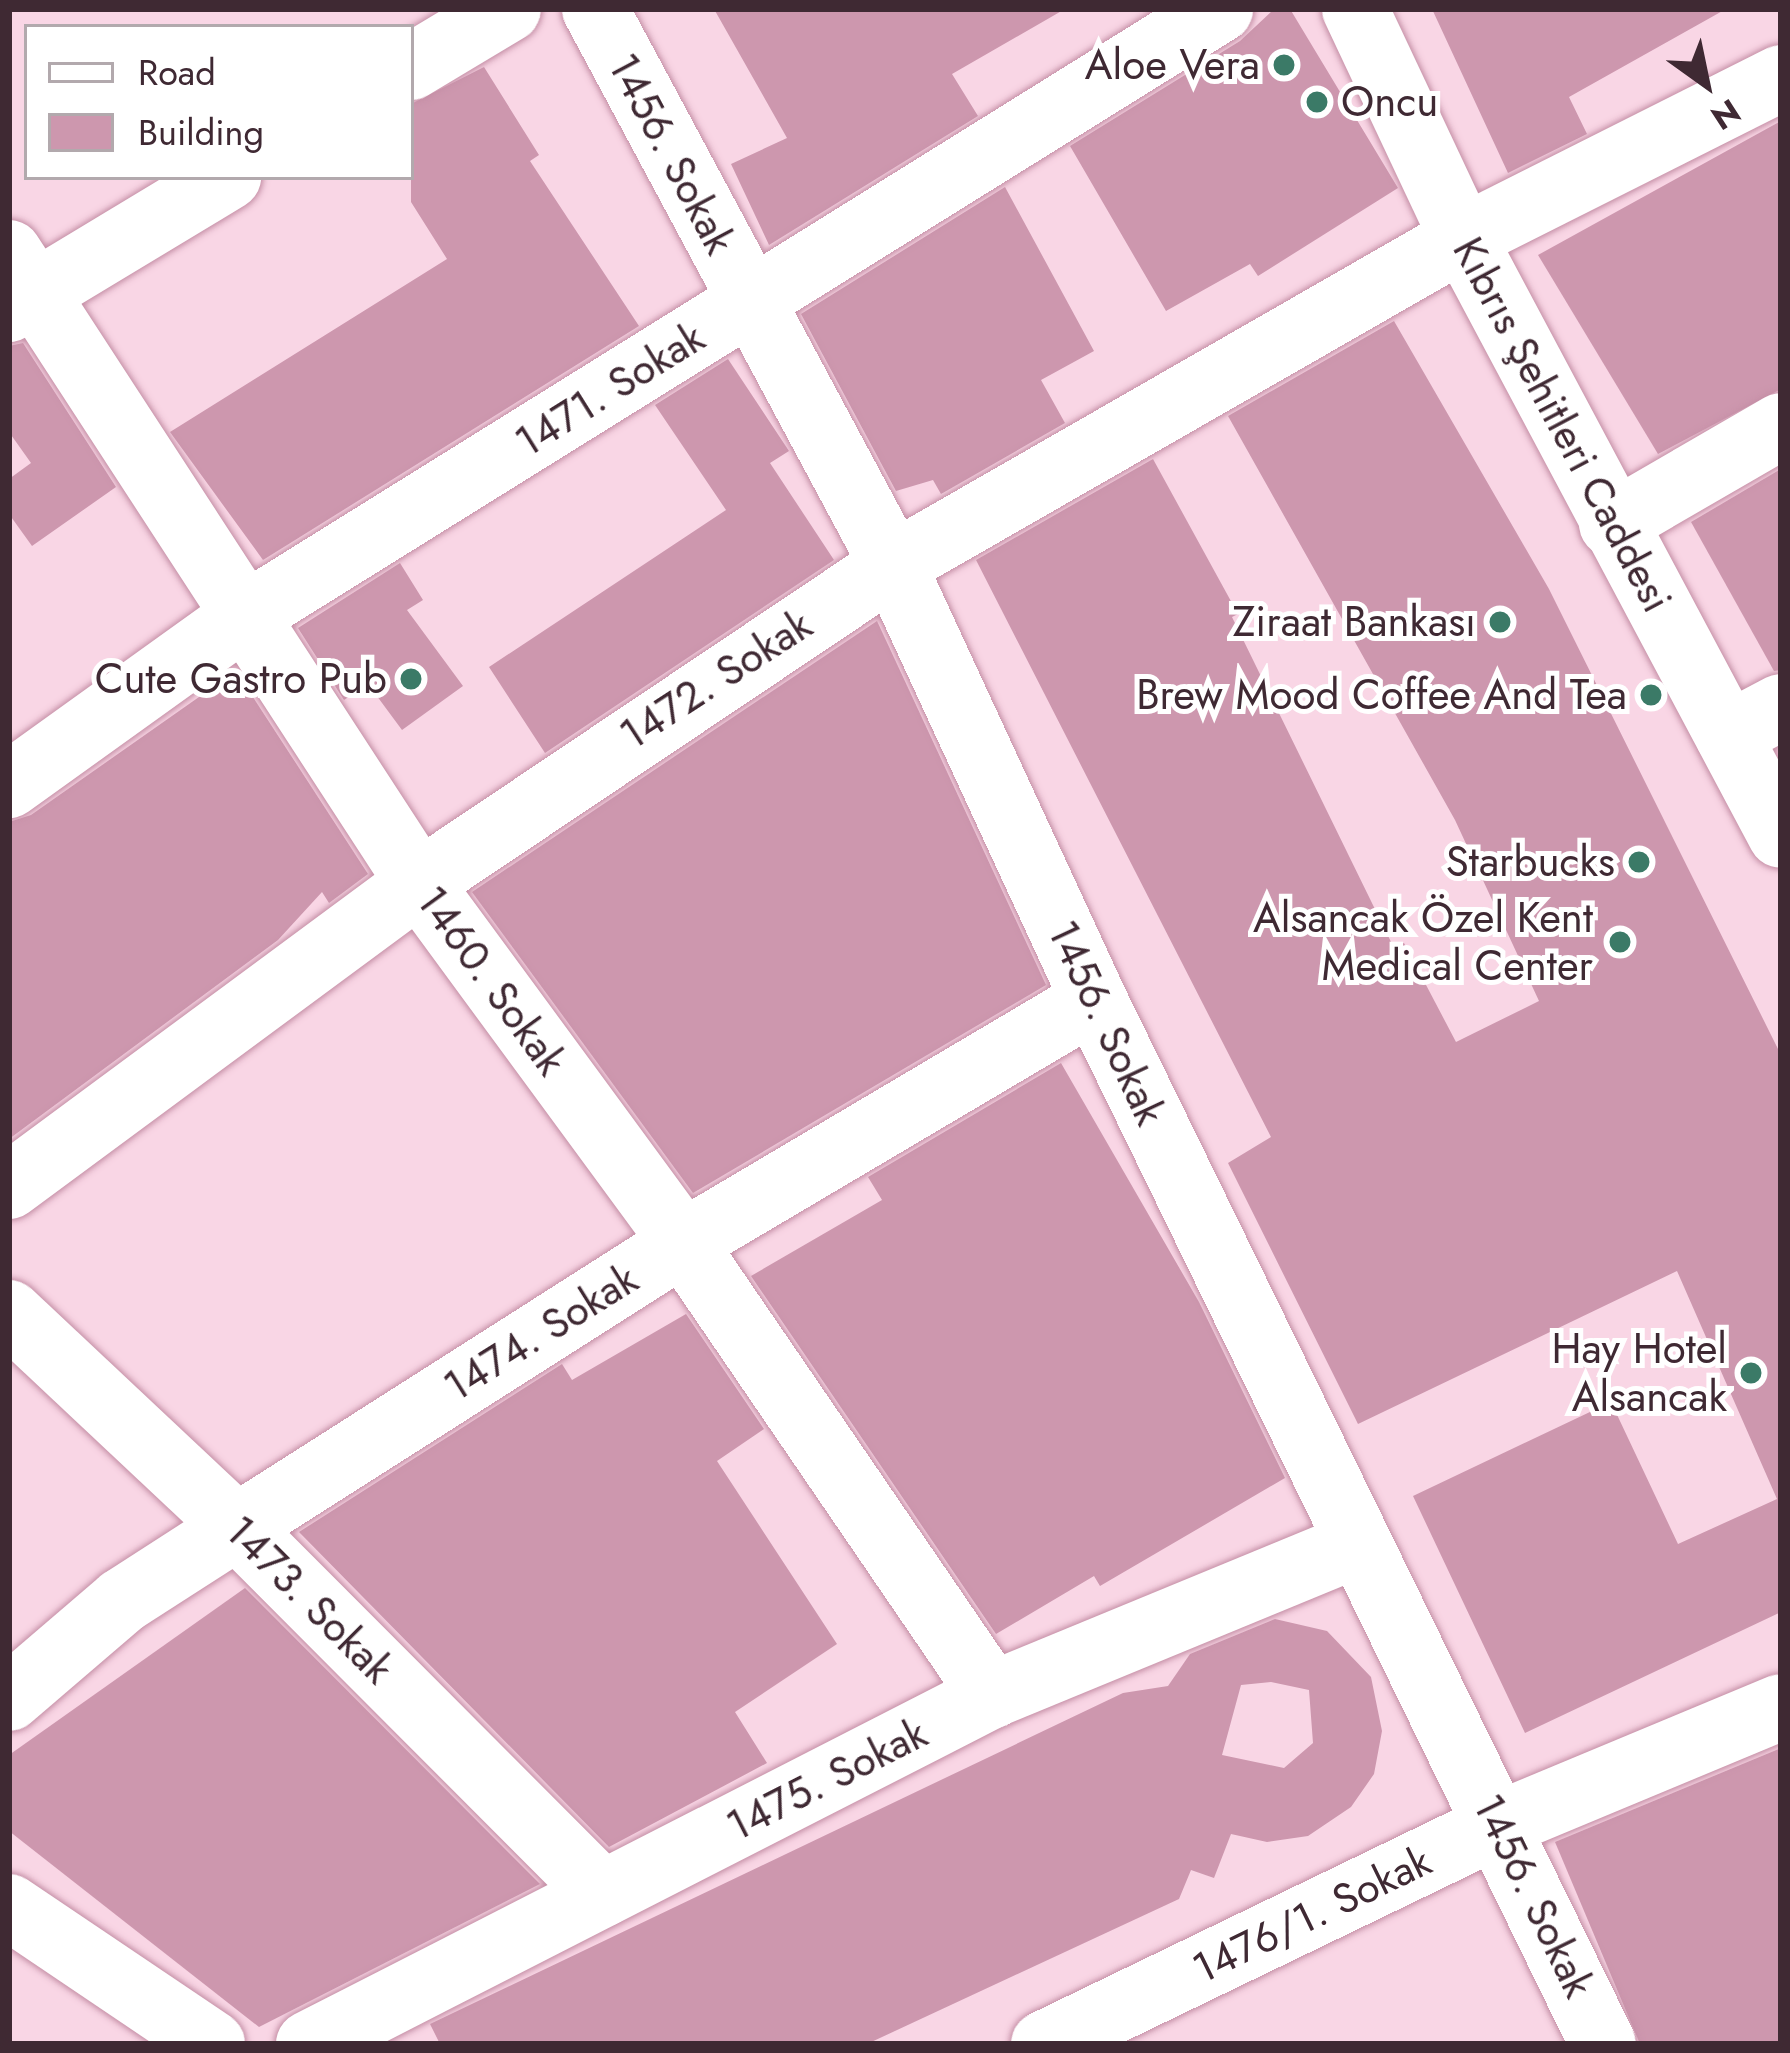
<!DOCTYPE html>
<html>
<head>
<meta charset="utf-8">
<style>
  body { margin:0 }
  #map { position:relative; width:1790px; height:2053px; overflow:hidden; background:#f9d6e5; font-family:Jost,sans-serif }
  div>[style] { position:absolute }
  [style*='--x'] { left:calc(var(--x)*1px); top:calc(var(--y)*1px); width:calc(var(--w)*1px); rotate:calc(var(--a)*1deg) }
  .building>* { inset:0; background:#cd97ae }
  .roads { filter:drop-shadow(0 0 3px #c48ea5) drop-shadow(0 0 3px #c48ea5) }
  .minor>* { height:66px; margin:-33px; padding:0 33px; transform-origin:33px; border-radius:33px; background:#fff }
  .dots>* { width:33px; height:33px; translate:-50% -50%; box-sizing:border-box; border:6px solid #fff; border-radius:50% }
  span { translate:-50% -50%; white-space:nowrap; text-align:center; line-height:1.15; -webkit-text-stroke:10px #fff; paint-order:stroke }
  .poi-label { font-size:42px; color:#3f2933 }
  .right { translate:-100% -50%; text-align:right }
  .left { translate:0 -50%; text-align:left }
  .street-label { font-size:42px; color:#3f2933 }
  .frame { position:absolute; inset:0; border:12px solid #3f2933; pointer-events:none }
  .legend { position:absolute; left:24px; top:24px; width:390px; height:156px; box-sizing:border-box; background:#fff; border:3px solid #b2a9ad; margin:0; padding:15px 21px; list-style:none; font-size:36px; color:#3f2933 }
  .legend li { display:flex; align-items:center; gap:24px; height:60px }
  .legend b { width:60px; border:3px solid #b2a9ad }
  .north { position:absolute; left:1646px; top:24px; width:120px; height:120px; -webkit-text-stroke:9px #fff; paint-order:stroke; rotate:147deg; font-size:33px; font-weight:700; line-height:48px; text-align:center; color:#3f2933 }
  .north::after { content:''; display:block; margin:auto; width:42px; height:54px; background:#3f2933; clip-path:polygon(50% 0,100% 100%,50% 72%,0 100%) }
</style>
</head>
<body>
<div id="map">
  <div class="building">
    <div style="clip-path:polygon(714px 9px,1065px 9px,952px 74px,978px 116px,769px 245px,731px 164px,787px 138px)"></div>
    <div style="clip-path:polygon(1274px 9px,1290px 9px,1398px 188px,1258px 276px,1250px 264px,1166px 311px,1070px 146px,1240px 41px)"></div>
    <div style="clip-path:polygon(1432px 9px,1726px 9px,1569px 97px,1587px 134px,1508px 173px)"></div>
    <div style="clip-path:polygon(484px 67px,539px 155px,530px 161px,639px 326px,263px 560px,170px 432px,447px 259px,411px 202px,411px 104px)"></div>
    <div style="clip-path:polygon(1781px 121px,1781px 389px,1658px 454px,1538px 255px)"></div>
    <div style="clip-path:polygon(1005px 187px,1094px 351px,1041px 380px,1065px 423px,941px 494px,933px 480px,896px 491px,801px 314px)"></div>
    <div style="clip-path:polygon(1394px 321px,1549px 589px,1781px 1055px,1781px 1612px,1525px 1733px,1413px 1496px,1611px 1402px,1678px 1544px,1777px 1499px,1677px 1271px,1358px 1424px,1228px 1163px,1271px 1137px,976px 560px,1153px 459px,1238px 614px,1232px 617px,1394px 948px,1404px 943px,1456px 1042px,1539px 1001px,1455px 820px,1228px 416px)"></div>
    <div style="clip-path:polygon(23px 343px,116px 487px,32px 546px,9px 514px,9px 479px,31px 463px,9px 432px,9px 346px)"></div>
    <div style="clip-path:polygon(728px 359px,789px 451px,770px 463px,834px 560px,545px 753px,489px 667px,726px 510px,655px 405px)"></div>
    <div style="clip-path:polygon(1781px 469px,1781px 670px,1774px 671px,1691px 522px)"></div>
    <div style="clip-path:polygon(400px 563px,423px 600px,407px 610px,463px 686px,402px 730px,368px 684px,344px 700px,298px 628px)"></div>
    <div style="clip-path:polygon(877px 621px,1046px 985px,693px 1193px,472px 892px)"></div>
    <div style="clip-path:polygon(236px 671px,368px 874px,329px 903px,322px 892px,278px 940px,9px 1139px,9px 822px,31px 815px)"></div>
    <div style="clip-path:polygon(1061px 1063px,1199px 1302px,1285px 1478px,1100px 1586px,1094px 1576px,996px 1634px,751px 1276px,882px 1200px,868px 1177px)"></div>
    <div style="clip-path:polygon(686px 1314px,764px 1429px,717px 1461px,837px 1644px,735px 1712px,767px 1763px,609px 1847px,299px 1532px,562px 1364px,572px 1380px)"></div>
    <div style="clip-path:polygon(245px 1588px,540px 1884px,259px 2027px,9px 1831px,9px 1755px)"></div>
    <div style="clip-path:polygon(evenodd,1275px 1619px,1327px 1631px,1371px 1677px,1382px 1731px,1374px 1774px,1351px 1807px,1308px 1836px,1267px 1842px,1231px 1834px,1214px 1878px,1191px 1870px,1179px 1899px,867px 2044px,440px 2044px,430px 2024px,1123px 1693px,1168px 1686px,1190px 1654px,1275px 1619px,1271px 1682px,1309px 1690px,1313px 1743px,1284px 1768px,1222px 1755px,1241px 1685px,1271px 1682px)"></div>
    <div style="clip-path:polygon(1781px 1748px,1781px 2044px,1640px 2044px,1555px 1842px)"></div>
  </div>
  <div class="roads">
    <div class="minor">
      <div style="--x:595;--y:9;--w:631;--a:61.81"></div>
      <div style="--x:893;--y:565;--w:479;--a:65.2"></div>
      <div style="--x:1094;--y:1000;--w:1161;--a:64.01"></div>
      <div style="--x:1355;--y:9;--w:253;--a:64.8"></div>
      <div style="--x:1463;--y:238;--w:676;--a:61.96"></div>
      <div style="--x:411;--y:67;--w:113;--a:-30.9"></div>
      <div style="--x:9;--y:253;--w:752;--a:56.94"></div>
      <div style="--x:419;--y:883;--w:446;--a:53.7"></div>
      <div style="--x:683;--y:1243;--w:548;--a:55.64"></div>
      <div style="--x:9;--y:309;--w:256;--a:-31.1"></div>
      <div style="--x:1612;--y:524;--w:195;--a:-30.1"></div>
      <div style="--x:1728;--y:735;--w:60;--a:-27.8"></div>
      <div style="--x:9;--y:785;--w:288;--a:-35.7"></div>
      <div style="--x:243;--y:617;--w:1151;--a:-31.89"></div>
      <div style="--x:9;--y:1186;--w:510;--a:-36.47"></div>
      <div style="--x:419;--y:883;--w:571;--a:-33.86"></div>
      <div style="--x:893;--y:565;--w:657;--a:-29.84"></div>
      <div style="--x:1463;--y:238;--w:356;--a:-26.7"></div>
      <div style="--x:9;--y:1313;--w:313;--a:43.2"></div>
      <div style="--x:237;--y:1527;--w:518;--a:45.08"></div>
      <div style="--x:9;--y:1698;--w:149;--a:-40.6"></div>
      <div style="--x:122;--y:1601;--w:137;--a:-32.8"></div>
      <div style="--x:237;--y:1527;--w:529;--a:-32.49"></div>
      <div style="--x:683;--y:1243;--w:477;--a:-30.6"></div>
      <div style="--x:9;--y:1907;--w:245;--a:34"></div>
      <div style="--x:309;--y:2044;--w:767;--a:-27.07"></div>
      <div style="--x:992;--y:1695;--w:396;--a:-22.4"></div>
      <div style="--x:1044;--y:2044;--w:506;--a:-25.76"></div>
      <div style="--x:1500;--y:1824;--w:304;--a:-22.6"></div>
    </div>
  </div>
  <div class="dots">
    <div style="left:1284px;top:65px;background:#3b7a67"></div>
    <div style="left:1317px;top:102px;background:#3b7a67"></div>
    <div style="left:1500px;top:622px;background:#3b7a67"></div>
    <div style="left:411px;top:679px;background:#3b7a67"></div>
    <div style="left:1651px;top:695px;background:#3b7a67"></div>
    <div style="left:1639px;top:862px;background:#3b7a67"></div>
    <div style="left:1620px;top:942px;background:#3b7a67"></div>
    <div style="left:1751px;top:1373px;background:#3b7a67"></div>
  </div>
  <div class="poi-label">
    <span class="right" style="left:1260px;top:65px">Aloe Vera</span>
    <span class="left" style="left:1341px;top:102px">Oncu</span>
    <span class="right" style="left:1476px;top:622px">Ziraat Bankası</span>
    <span class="right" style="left:387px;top:679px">Cute Gastro Pub</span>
    <span class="right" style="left:1627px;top:695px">Brew Mood Coffee And Tea</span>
    <span class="right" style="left:1615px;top:862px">Starbucks</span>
    <span class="right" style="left:1593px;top:942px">Alsancak Özel Kent<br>Medical Center</span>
    <span class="right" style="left:1727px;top:1373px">Hay Hotel<br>Alsancak</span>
  </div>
  <div class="street-label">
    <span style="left:671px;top:154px;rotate:62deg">1456. Sokak</span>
    <span style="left:610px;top:390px;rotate:-32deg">1471. Sokak</span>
    <span style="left:1562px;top:425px;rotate:62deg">Kıbrıs Şehitleri Caddesi</span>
    <span style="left:716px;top:680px;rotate:-33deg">1472. Sokak</span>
    <span style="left:491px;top:981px;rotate:54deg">1460. Sokak</span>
    <span style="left:1106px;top:1023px;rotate:65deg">1456. Sokak</span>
    <span style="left:541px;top:1333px;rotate:-32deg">1474. Sokak</span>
    <span style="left:309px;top:1600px;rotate:45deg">1473. Sokak</span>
    <span style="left:827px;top:1780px;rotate:-27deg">1475. Sokak</span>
    <span style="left:1533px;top:1896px;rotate:64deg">1456. Sokak</span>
    <span style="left:1312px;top:1915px;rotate:-26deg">1476/1. Sokak</span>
  </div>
  <div class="frame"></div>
  <ul class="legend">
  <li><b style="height:15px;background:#fff"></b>Road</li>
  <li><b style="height:33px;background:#cd97ae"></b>Building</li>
  </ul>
  <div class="north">N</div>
</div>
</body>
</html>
